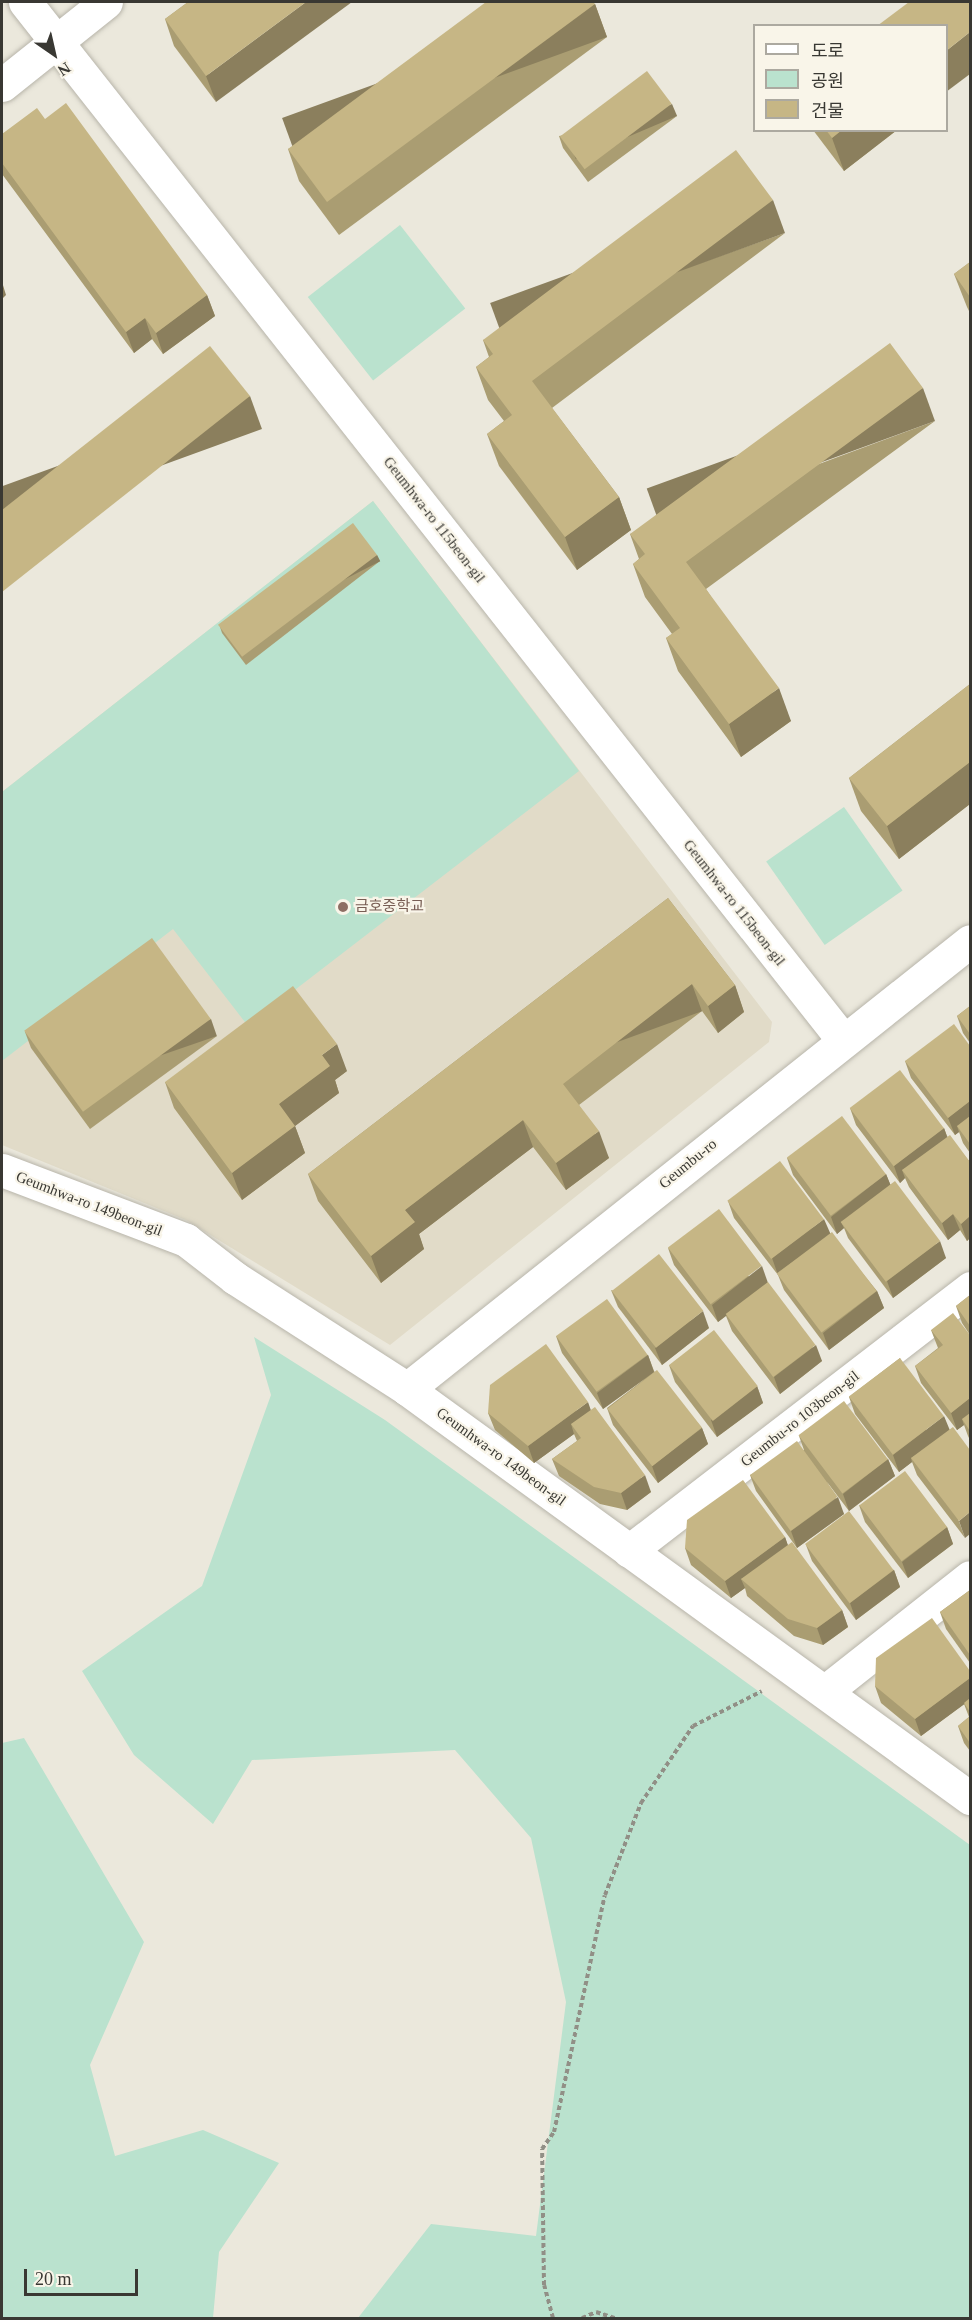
<!DOCTYPE html>
<html>
<head>
<meta charset="utf-8">
<style>
  body { margin:0 }
  #map { position:relative; width:972px; height:2320px; overflow:hidden; background:#ebe8dc; font-family:"Times New Roman","Noto Sans KR",serif }
  div>[style] { position:absolute }
  [style*='--x'] { left:calc(var(--x)*1px); top:calc(var(--y)*1px); width:calc(var(--w)*1px); rotate:calc(var(--a)*1deg) }
  .built>* { inset:0; background:#e1dbc8 }
  .green>* { inset:0; background:#bae2ce; transform-origin:0 0 }
  .path>* { height:4px; margin-top:-2px; transform-origin:0; background:repeating-linear-gradient(90deg,#918f86 0 4.5px,transparent 0 7.5px) }
  .roads { filter:drop-shadow(0 0 2px #b8b5aa) drop-shadow(0 0 2px #b8b5aa) }
  .minor>* { height:33px; margin:-16.5px; padding:0 16.5px; transform-origin:16.5px; border-radius:16.5px; background:#fff }
  .wall>* { inset:0; background:#aa9d72 }
  .shaded-wall>* { inset:0; background:#8b7f5d; transform-origin:0 0 }
  .building>* { inset:0; background:#c6b685; transform-origin:0 0 }
  .dots>* { width:16px; height:16px; translate:-50% -50%; box-sizing:border-box; border:3px solid #f9f5e9; border-radius:50% }
  span { translate:-50% -50%; white-space:nowrap; text-align:center; line-height:1.15; -webkit-text-stroke:4.5px #f9f5e9; paint-order:stroke }
  .street-label { font-size:15px; color:#393833 }
  .education-label { font-size:15px; color:#785e54 }
  .left { translate:0 -50%; text-align:left }
  .frame { position:absolute; inset:0; border:3px solid #393833; pointer-events:none }
  .legend { position:absolute; left:753px; top:24px; width:195px; height:108px; box-sizing:border-box; background:#f9f5e9; border:2px solid #aca9a0; margin:0; padding:8px 10px; list-style:none; font-size:18px; color:#393833 }
  .legend li { display:flex; align-items:center; gap:12px; height:30px }
  .legend b { width:30px; border:2px solid #aca9a0 }
  .north { position:absolute; left:24px; top:24px; width:60px; height:60px; -webkit-text-stroke:4px #f9f5e9; paint-order:stroke; rotate:146deg; font-size:16px; font-weight:700; line-height:24px; text-align:center; color:#393833 }
  .north::after { content:''; display:block; margin:auto; width:21px; height:27px; background:#393833; clip-path:polygon(50% 0,100% 100%,50% 72%,0 100%) }
  .scale { position:absolute; left:24px; top:2269px; width:114px; height:27px; box-sizing:border-box; border:3px solid #393833; border-top:0; padding-left:8px; font-size:18px; line-height:21px; white-space:nowrap; color:#393833; -webkit-text-stroke:4px #f9f5e9; paint-order:stroke }
</style>
</head>
<body>
<div id="map">
  <div class="built">
    <div style="clip-path:polygon(373px 501px,772px 1022px,769px 1042px,390px 1345px,186px 1220px,2px 1145px,2px 792px)"></div>
  </div>
  <div class="green">
    <div style="left:400px;top:225px;width:106px;height:117px;rotate:52deg"></div>
    <div style="clip-path:polygon(373px 501px,579px 771px,248px 1026px,173px 929px,2px 1061px,2px 792px)"></div>
    <div style="left:844px;top:807px;width:102px;height:95px;rotate:55deg"></div>
    <div style="clip-path:polygon(254px 1337px,385px 1420px,970px 1845px,970px 2318px,358px 2318px,431px 2224px,536px 2236px,566px 2002px,531px 1838px,455px 1750px,252px 1760px,213px 1824px,134px 1755px,82px 1671px,202px 1586px,271px 1395px)"></div>
    <div style="clip-path:polygon(24px 1738px,144px 1942px,90px 2065px,115px 2156px,203px 2130px,279px 2163px,219px 2252px,213px 2318px,2px 2318px,2px 1743px)"></div>
  </div>
  <div class="path">
    <div style="--x:553;--y:2318;--w:34;--a:-105"></div>
    <div style="--x:544;--y:2285;--w:136;--a:-90.8"></div>
    <div style="--x:542;--y:2149;--w:21;--a:-55"></div>
    <div style="--x:554;--y:2132;--w:242;--a:-77.9"></div>
    <div style="--x:605;--y:1895;--w:99;--a:-68.6"></div>
    <div style="--x:641;--y:1803;--w:93;--a:-56"></div>
    <div style="--x:693;--y:1726;--w:77;--a:-26.9"></div>
    <div style="--x:582;--y:2318;--w:15;--a:-23"></div>
    <div style="--x:596;--y:2312;--w:20;--a:18"></div>
  </div>
  <div class="roads">
    <div class="minor">
      <div style="--x:25;--y:2;--w:1322;--a:51.76"></div>
      <div style="--x:2;--y:85;--w:133;--a:-38.6"></div>
      <div style="--x:2;--y:1170;--w:197;--a:20.8"></div>
      <div style="--x:186;--y:1240;--w:62;--a:37.8"></div>
      <div style="--x:235;--y:1278;--w:205;--a:32.8"></div>
      <div style="--x:407;--y:1389;--w:696;--a:36"></div>
      <div style="--x:407;--y:1389;--w:719;--a:-38.51"></div>
      <div style="--x:629;--y:1551;--w:431;--a:-37.6"></div>
      <div style="--x:827;--y:1690;--w:182;--a:-38.3"></div>
    </div>
  </div>
  <div class="wall">
    <div style="clip-path:polygon(188px 2px,216px 102px,174px 46px,165px 19px)"></div>
    <div style="clip-path:polygon(595px 4px,607px 37px,339px 235px,299px 181px,288px 149px)"></div>
    <div style="clip-path:polygon(677px 116px,588px 182px,563px 148px,559px 136px)"></div>
    <div style="clip-path:polygon(45px 119px,207px 295px,215px 316px,163px 354px,152px 339px,134px 353px,2px 174px,2px 134px)"></div>
    <div style="clip-path:polygon(813px 130px,897px 130px,844px 171px)"></div>
    <div style="clip-path:polygon(785px 233px,552px 408px,619px 497px,631px 530px,577px 570px,499px 466px,487px 434px,504px 421px,488px 400px,476px 367px,489px 357px,483px 340px)"></div>
    <div style="clip-path:polygon(970px 262px,970px 313px,967px 307px,954px 274px)"></div>
    <div style="clip-path:polygon(935px 421px,706px 589px,791px 721px,741px 757px,678px 671px,666px 638px,672px 634px,645px 597px,633px 564px,639px 559px,630px 534px)"></div>
    <div style="clip-path:polygon(377px 555px,380px 561px,246px 665px,222px 633px,220px 627px)"></div>
    <div style="clip-path:polygon(970px 684px,970px 804px,899px 859px,861px 811px,849px 778px)"></div>
    <div style="clip-path:polygon(668px 898px,735px 985px,744px 1012px,718px 1033px,702px 1011px,579px 1105px,609px 1158px,566px 1190px,533px 1147px,419px 1234px,424px 1249px,381px 1283px,318px 1201px,308px 1174px)"></div>
    <div style="clip-path:polygon(970px 1006px,970px 1043px,963px 1033px,957px 1016px)"></div>
    <div style="clip-path:polygon(25px 1032px,217px 1036px,90px 1129px,31px 1048px)"></div>
    <div style="clip-path:polygon(970px 1046px,970px 1153px,963px 1143px,959px 1132px,955px 1135px,911px 1078px,905px 1061px)"></div>
    <div style="clip-path:polygon(347px 1071px,335px 1080px,339px 1093px,295px 1126px,305px 1153px,242px 1200px,174px 1108px,165px 1082px)"></div>
    <div style="clip-path:polygon(850px 1108px,944px 1128px,947px 1136px,970px 1162px,970px 1238px,967px 1241px,960px 1230px,948px 1240px,909px 1187px,905px 1178px,900px 1183px,856px 1125px)"></div>
    <div style="clip-path:polygon(787px 1158px,886px 1174px,890px 1184px,946px 1258px,893px 1298px,848px 1238px,844px 1228px,837px 1234px,793px 1175px)"></div>
    <div style="clip-path:polygon(728px 1201px,830px 1233px,877px 1291px,884px 1308px,829px 1350px,784px 1290px,778px 1275px,734px 1218px)"></div>
    <div style="clip-path:polygon(668px 1248px,768px 1283px,822px 1361px,780px 1394px,732px 1331px,726px 1316px,718px 1322px,674px 1265px)"></div>
    <div style="clip-path:polygon(611px 1290px,709px 1328px,662px 1365px,618px 1307px)"></div>
    <div style="clip-path:polygon(970px 1295px,970px 1335px,962px 1323px,956px 1306px)"></div>
    <div style="clip-path:polygon(931px 1330px,970px 1335px,970px 1440px,968px 1436px,964px 1425px,957px 1430px,921px 1383px,915px 1366px,938px 1348px)"></div>
    <div style="clip-path:polygon(556px 1336px,648px 1355px,654px 1371px,702px 1428px,708px 1444px,658px 1483px,613px 1425px,607px 1408px,646px 1378px,603px 1409px,562px 1353px)"></div>
    <div style="clip-path:polygon(900px 1358px,965px 1538px,917px 1475px,912px 1462px,899px 1472px,855px 1414px,849px 1397px)"></div>
    <div style="clip-path:polygon(669px 1365px,757px 1386px,763px 1403px,717px 1437px,675px 1382px)"></div>
    <div style="clip-path:polygon(591px 1410px,651px 1492px,627px 1510px,600px 1504px,559px 1476px,552px 1459px,577px 1441px,574px 1434px,534px 1463px,495px 1430px,488px 1413px)"></div>
    <div style="clip-path:polygon(799px 1436px,888px 1459px,895px 1476px,849px 1511px,827px 1482px,844px 1514px,797px 1548px,756px 1491px,750px 1475px,804px 1450px)"></div>
    <div style="clip-path:polygon(859px 1505px,947px 1527px,953px 1544px,908px 1578px,865px 1522px)"></div>
    <div style="clip-path:polygon(785px 1537px,788px 1546px,842px 1610px,848px 1627px,823px 1645px,794px 1636px,747px 1596px,745px 1588px,731px 1598px,691px 1565px,685px 1548px)"></div>
    <div style="clip-path:polygon(806px 1545px,894px 1570px,900px 1587px,856px 1620px,812px 1561px)"></div>
    <div style="clip-path:polygon(970px 1590px,970px 1663px,946px 1629px,940px 1612px)"></div>
    <div style="clip-path:polygon(970px 1671px,970px 1751px,964px 1743px,958px 1726px,969px 1717px,964px 1704px,921px 1736px,881px 1703px,875px 1686px)"></div>
  </div>
  <div class="shaded-wall">
    <div style="clip-path:polygon(306px 2px,352px 2px,216px 102px,206px 76px)"></div>
    <div style="left:595px;top:4px;width:35px;height:333px;rotate:70deg"></div>
    <div style="clip-path:polygon(970px 32px,970px 74px,946px 92px,946px 51px)"></div>
    <div style="left:672px;top:104px;width:13px;height:110px;rotate:67deg"></div>
    <div style="clip-path:polygon(842px 130px,897px 130px,844px 171px,832px 138px)"></div>
    <div style="left:773px;top:200px;width:35px;height:301px;rotate:70deg"></div>
    <div style="clip-path:polygon(2px 282px,6px 295px,2px 299px)"></div>
    <div style="clip-path:polygon(207px 295px,215px 316px,163px 354px,156px 333px)"></div>
    <div style="clip-path:polygon(145px 318px,152px 339px,134px 353px,126px 332px)"></div>
    <div style="left:923px;top:388px;width:35px;height:294px;rotate:70deg"></div>
    <div style="left:250px;top:396px;width:35px;height:316px;rotate:70deg"></div>
    <div style="clip-path:polygon(619px 497px,631px 530px,577px 570px,565px 537px)"></div>
    <div style="left:377px;top:555px;width:7px;height:169px;rotate:63deg"></div>
    <div style="clip-path:polygon(779px 688px,791px 721px,741px 757px,729px 724px)"></div>
    <div style="clip-path:polygon(970px 762px,970px 804px,899px 859px,887px 826px)"></div>
    <div style="left:692px;top:984px;width:29px;height:163px;rotate:70deg"></div>
    <div style="clip-path:polygon(735px 985px,744px 1012px,718px 1033px,708px 1006px)"></div>
    <div style="left:211px;top:1019px;width:18px;height:157px;rotate:71deg"></div>
    <div style="clip-path:polygon(337px 1044px,347px 1071px,335px 1080px,339px 1093px,295px 1126px,305px 1153px,242px 1200px,232px 1173px,279px 1104px,322px 1055px)"></div>
    <div style="clip-path:polygon(970px 1101px,970px 1123px,957px 1126px,959px 1132px,955px 1135px,948px 1118px)"></div>
    <div style="clip-path:polygon(523px 1120px,533px 1147px,419px 1234px,424px 1249px,381px 1283px,371px 1256px,405px 1210px)"></div>
    <div style="clip-path:polygon(944px 1128px,950px 1145px,902px 1170px,905px 1178px,900px 1183px,894px 1166px)"></div>
    <div style="clip-path:polygon(599px 1131px,609px 1158px,566px 1190px,556px 1163px)"></div>
    <div style="clip-path:polygon(886px 1174px,893px 1191px,841px 1222px,844px 1228px,837px 1234px,831px 1217px)"></div>
    <div style="clip-path:polygon(953px 1214px,960px 1230px,948px 1240px,942px 1223px)"></div>
    <div style="clip-path:polygon(970px 1216px,970px 1238px,967px 1241px,961px 1224px)"></div>
    <div style="clip-path:polygon(824px 1219px,831px 1235px,777px 1273px,778px 1275px,772px 1258px)"></div>
    <div style="clip-path:polygon(940px 1241px,946px 1258px,893px 1298px,887px 1281px)"></div>
    <div style="clip-path:polygon(762px 1266px,768px 1283px,718px 1322px,712px 1305px)"></div>
    <div style="clip-path:polygon(877px 1291px,884px 1308px,829px 1350px,823px 1333px)"></div>
    <div style="clip-path:polygon(703px 1311px,709px 1328px,662px 1365px,655px 1348px)"></div>
    <div style="clip-path:polygon(816px 1345px,822px 1361px,780px 1394px,774px 1377px)"></div>
    <div style="clip-path:polygon(648px 1355px,654px 1372px,603px 1409px,597px 1393px)"></div>
    <div style="clip-path:polygon(757px 1386px,763px 1403px,717px 1437px,711px 1420px)"></div>
    <div style="clip-path:polygon(970px 1398px,970px 1420px,962px 1419px,964px 1425px,957px 1430px,951px 1413px)"></div>
    <div style="clip-path:polygon(588px 1402px,594px 1419px,571px 1424px,574px 1434px,534px 1463px,528px 1446px)"></div>
    <div style="clip-path:polygon(944px 1416px,951px 1433px,911px 1458px,912px 1462px,899px 1472px,893px 1455px)"></div>
    <div style="clip-path:polygon(702px 1428px,708px 1444px,658px 1483px,652px 1466px)"></div>
    <div style="clip-path:polygon(888px 1459px,895px 1476px,849px 1511px,843px 1494px)"></div>
    <div style="clip-path:polygon(645px 1475px,651px 1492px,627px 1510px,621px 1493px)"></div>
    <div style="clip-path:polygon(838px 1497px,844px 1514px,797px 1548px,791px 1531px)"></div>
    <div style="clip-path:polygon(970px 1512px,970px 1534px,965px 1538px,959px 1521px)"></div>
    <div style="clip-path:polygon(947px 1527px,953px 1544px,908px 1578px,902px 1562px)"></div>
    <div style="clip-path:polygon(785px 1537px,791px 1554px,741px 1579px,745px 1588px,731px 1598px,725px 1581px)"></div>
    <div style="clip-path:polygon(894px 1570px,900px 1587px,856px 1620px,850px 1603px)"></div>
    <div style="clip-path:polygon(842px 1610px,848px 1627px,823px 1645px,817px 1628px)"></div>
    <div style="clip-path:polygon(970px 1678px,970px 1700px,921px 1736px,915px 1719px)"></div>
  </div>
  <div class="building">
    <div style="clip-path:polygon(188px 2px,306px 2px,206px 76px,165px 19px)"></div>
    <div style="clip-path:polygon(486px 2px,593px 2px,595px 4px,327px 202px,288px 149px)"></div>
    <div style="clip-path:polygon(909px 2px,970px 2px,970px 32px,946px 51px,946px 26px,877px 26px)"></div>
    <div style="left:647px;top:71px;width:41px;height:109px;rotate:53deg"></div>
    <div style="clip-path:polygon(66px 103px,207px 295px,156px 333px,145px 318px,126px 332px,2px 163px,2px 134px,37px 108px,45px 119px)"></div>
    <div style="clip-path:polygon(826px 130px,842px 130px,832px 138px)"></div>
    <div style="clip-path:polygon(736px 150px,773px 200px,532px 381px,619px 497px,565px 537px,487px 434px,512px 415px,476px 367px,493px 354px,483px 340px)"></div>
    <div style="clip-path:polygon(970px 262px,970px 297px,954px 274px)"></div>
    <div style="clip-path:polygon(890px 343px,923px 388px,686px 562px,779px 688px,729px 724px,666px 638px,680px 628px,633px 564px,645px 554px,630px 534px)"></div>
    <div style="clip-path:polygon(210px 346px,250px 396px,2px 592px,2px 510px)"></div>
    <div style="left:353px;top:523px;width:40px;height:169px;rotate:53deg"></div>
    <div style="clip-path:polygon(970px 684px,970px 762px,887px 826px,849px 778px)"></div>
    <div style="clip-path:polygon(668px 898px,735px 985px,708px 1006px,692px 984px,563px 1084px,599px 1131px,556px 1163px,523px 1120px,405px 1210px,415px 1222px,371px 1256px,308px 1174px)"></div>
    <div style="left:152px;top:938px;width:100px;height:158px;rotate:54deg"></div>
    <div style="clip-path:polygon(293px 986px,337px 1044px,322px 1055px,330px 1066px,279px 1104px,295px 1126px,232px 1173px,165px 1082px)"></div>
    <div style="clip-path:polygon(970px 1006px,970px 1034px,957px 1016px)"></div>
    <div style="clip-path:polygon(954px 1024px,970px 1046px,970px 1101px,948px 1118px,905px 1061px)"></div>
    <div style="left:900px;top:1070px;width:73px;height:63px;rotate:53deg"></div>
    <div style="left:842px;top:1116px;width:73px;height:69px;rotate:53deg"></div>
    <div style="clip-path:polygon(970px 1116px,970px 1144px,957px 1126px)"></div>
    <div style="clip-path:polygon(950px 1135px,970px 1162px,970px 1216px,961px 1224px,953px 1214px,942px 1223px,902px 1170px)"></div>
    <div style="left:780px;top:1161px;width:73px;height:66px;rotate:53deg"></div>
    <div style="left:895px;top:1181px;width:75px;height:68px;rotate:53deg"></div>
    <div style="left:719px;top:1209px;width:71px;height:64px;rotate:53deg"></div>
    <div style="left:832px;top:1232px;width:74px;height:69px;rotate:53deg"></div>
    <div style="left:659px;top:1254px;width:72px;height:60px;rotate:52deg"></div>
    <div style="left:768px;top:1282px;width:79px;height:53px;rotate:53deg"></div>
    <div style="clip-path:polygon(970px 1295px,970px 1326px,956px 1306px)"></div>
    <div style="left:607px;top:1299px;width:69px;height:63px;rotate:54deg"></div>
    <div style="clip-path:polygon(953px 1313px,970px 1335px,970px 1398px,951px 1413px,915px 1366px,943px 1345px,931px 1330px)"></div>
    <div style="left:714px;top:1330px;width:71px;height:57px;rotate:52deg"></div>
    <div style="clip-path:polygon(546px 1344px,588px 1402px,528px 1446px,488px 1413px,490px 1385px)"></div>
    <div style="left:900px;top:1358px;width:73px;height:64px;rotate:53deg"></div>
    <div style="left:657px;top:1370px;width:73px;height:63px;rotate:52deg"></div>
    <div style="left:844px;top:1401px;width:73px;height:57px;rotate:53deg"></div>
    <div style="clip-path:polygon(595px 1407px,645px 1475px,621px 1493px,594px 1487px,552px 1459px,581px 1438px,571px 1424px)"></div>
    <div style="clip-path:polygon(970px 1413px,970px 1431px,962px 1419px)"></div>
    <div style="clip-path:polygon(953px 1427px,970px 1450px,970px 1512px,959px 1521px,911px 1458px)"></div>
    <div style="left:797px;top:1441px;width:69px;height:58px;rotate:54deg"></div>
    <div style="left:905px;top:1471px;width:70px;height:57px;rotate:53deg"></div>
    <div style="clip-path:polygon(743px 1480px,785px 1537px,725px 1581px,685px 1548px,687px 1520px)"></div>
    <div style="left:849px;top:1511px;width:74px;height:55px;rotate:53deg"></div>
    <div style="clip-path:polygon(792px 1542px,842px 1610px,817px 1628px,788px 1619px,741px 1579px)"></div>
    <div style="clip-path:polygon(970px 1590px,970px 1655px,940px 1612px)"></div>
    <div style="clip-path:polygon(932px 1618px,970px 1671px,970px 1678px,915px 1719px,875px 1686px,876px 1658px)"></div>
    <div style="clip-path:polygon(970px 1698px,970px 1712px,964px 1703px)"></div>
    <div style="clip-path:polygon(970px 1716px,970px 1743px,958px 1726px)"></div>
  </div>
  <div class="dots">
    <div style="left:343px;top:907px;background:#8d6e63"></div>
  </div>
  <div class="street-label">
    <span style="left:434px;top:520px;rotate:52deg">Geumhwa-ro 115beon-gil</span>
    <span style="left:734px;top:903px;rotate:52deg">Geumhwa-ro 115beon-gil</span>
    <span style="left:688px;top:1164px;rotate:-39deg">Geumbu-ro</span>
    <span style="left:89px;top:1204px;rotate:21deg">Geumhwa-ro 149beon-gil</span>
    <span style="left:800px;top:1419px;rotate:-38deg">Geumbu-ro 103beon-gil</span>
    <span style="left:501px;top:1457px;rotate:36deg">Geumhwa-ro 149beon-gil</span>
  </div>
  <div class="education-label">
    <span class="left" style="left:355px;top:907px">금호중학교</span>
  </div>
  <div class="frame"></div>
  <ul class="legend">
  <li><b style="height:8px;background:#fff"></b>도로</li>
  <li><b style="height:16px;background:#bae2ce"></b>공원</li>
  <li><b style="height:16px;background:#c6b685"></b>건물</li>
  </ul>
  <div class="north">N</div>
  <div class="scale">20 m</div>
</div>
</body>
</html>
